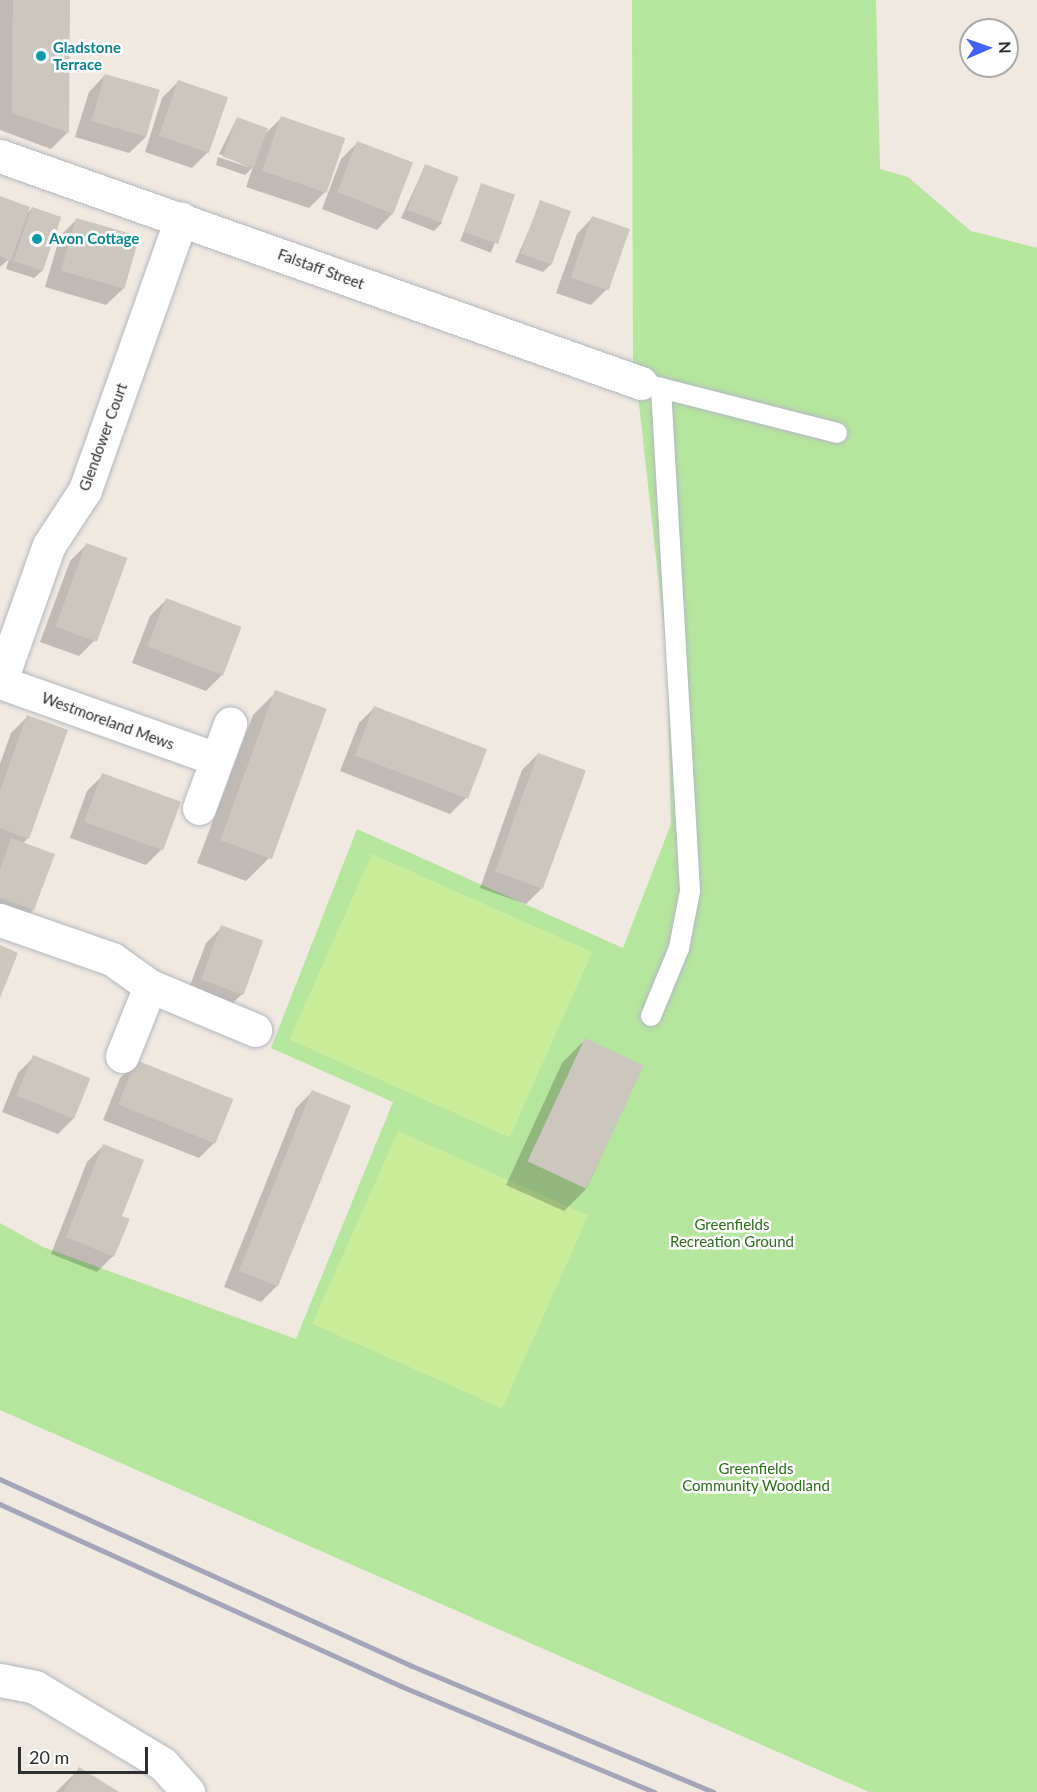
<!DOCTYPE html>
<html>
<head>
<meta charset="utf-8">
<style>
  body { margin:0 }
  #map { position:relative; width:1037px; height:1792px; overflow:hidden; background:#efe9e1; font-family:Lato,sans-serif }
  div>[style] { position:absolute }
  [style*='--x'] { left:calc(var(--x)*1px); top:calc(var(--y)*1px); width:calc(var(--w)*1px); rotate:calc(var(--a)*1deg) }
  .green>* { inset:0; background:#b6e59e }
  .pitch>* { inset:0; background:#c9ec9a; transform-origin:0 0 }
  .shadow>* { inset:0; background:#0003; transform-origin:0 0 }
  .building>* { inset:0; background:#cbc7bf; transform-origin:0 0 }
  .roads { filter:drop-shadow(0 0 2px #b4b7c1) drop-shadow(0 0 2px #b4b7c1) }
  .service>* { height:20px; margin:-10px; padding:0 10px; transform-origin:10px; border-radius:10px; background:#fff }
  .minor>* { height:33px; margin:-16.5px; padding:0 16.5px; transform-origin:16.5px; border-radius:16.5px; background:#fff }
  .rail>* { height:4.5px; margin:-2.25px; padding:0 2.25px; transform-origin:2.25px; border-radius:2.25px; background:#a3a6b8 }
  .dots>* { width:16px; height:16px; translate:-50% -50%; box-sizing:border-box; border:3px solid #fff; border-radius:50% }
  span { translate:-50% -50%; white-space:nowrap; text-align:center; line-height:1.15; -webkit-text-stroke:5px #fff; paint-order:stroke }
  .culture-label { font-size:15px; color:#0d838f; font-weight:700 }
  .left { translate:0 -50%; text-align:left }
  .street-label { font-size:15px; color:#2e2e2e }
  .park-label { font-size:15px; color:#2c6e1b }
  .north { position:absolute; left:959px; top:18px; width:60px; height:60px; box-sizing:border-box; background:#fff; border:2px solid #ababab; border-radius:50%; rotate:88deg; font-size:16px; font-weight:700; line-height:24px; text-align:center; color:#2e2e2e }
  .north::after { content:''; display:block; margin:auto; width:21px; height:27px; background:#4264fb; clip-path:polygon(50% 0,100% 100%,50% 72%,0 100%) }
  .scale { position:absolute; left:18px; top:1747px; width:130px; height:27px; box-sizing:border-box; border:3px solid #2e2e2e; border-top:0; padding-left:8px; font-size:18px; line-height:21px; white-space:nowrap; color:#2e2e2e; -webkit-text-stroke:4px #fff; paint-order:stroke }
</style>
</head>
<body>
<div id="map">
  <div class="green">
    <div style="clip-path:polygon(632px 0,876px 0,880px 169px,908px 177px,971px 231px,1037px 248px,1037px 1792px,869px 1792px,0 1410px,0 1223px,43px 1247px,296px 1339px,393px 1102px,271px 1048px,357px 829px,623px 948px,671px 824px,667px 657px,638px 395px,641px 383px,633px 361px)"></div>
  </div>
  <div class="pitch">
    <div style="left:372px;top:854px;width:241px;height:203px;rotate:24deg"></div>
    <div style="left:398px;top:1131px;width:208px;height:211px;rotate:24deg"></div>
  </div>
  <div class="shadow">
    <div style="clip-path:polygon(0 0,68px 0,67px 133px,51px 149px,0 130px)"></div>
    <div style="clip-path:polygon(105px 75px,146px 137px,129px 153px,75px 137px,89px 92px)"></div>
    <div style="clip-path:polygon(178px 82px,208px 152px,192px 168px,145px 152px,162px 98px)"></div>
    <div style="clip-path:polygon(237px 118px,264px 135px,281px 118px,325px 192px,309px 208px,246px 187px,253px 167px,245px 175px,216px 165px,218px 157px,251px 168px,219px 154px)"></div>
    <div style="clip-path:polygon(357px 143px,393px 213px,377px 230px,322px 209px,341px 159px)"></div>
    <div style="clip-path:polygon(425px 166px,442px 223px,434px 231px,401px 218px)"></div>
    <div style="left:482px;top:184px;width:33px;height:61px;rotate:21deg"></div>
    <div style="clip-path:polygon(0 198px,25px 216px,32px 208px,42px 271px,34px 278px,6px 269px,9px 259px,0 267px)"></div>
    <div style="clip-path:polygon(541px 202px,551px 264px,543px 272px,515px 262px)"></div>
    <div style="clip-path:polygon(593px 217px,607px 289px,591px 305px,556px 293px,577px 234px)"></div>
    <div style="clip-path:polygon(76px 220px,123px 289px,106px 305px,45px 287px,60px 236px)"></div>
    <div style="clip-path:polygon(86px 545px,95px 640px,79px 656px,40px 642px,70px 561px)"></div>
    <div style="clip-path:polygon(166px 600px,222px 675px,206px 691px,132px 663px,150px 616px)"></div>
    <div style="clip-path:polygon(276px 692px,269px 858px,246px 881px,197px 863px,253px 715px)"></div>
    <div style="clip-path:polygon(375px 707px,466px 798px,450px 814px,340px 771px,359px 723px)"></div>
    <div style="clip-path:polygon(27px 717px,28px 838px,22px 844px,33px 910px,17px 926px,0 920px,0 764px,11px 733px)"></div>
    <div style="clip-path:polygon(538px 754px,542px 888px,526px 904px,480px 888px,522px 770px)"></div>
    <div style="clip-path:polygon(103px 775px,162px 849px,146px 865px,70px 838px,87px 791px)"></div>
    <div style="clip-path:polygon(222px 927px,242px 994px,226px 1010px,186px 996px,206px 943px)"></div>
    <div style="clip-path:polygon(585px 1040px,642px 1066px,587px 1188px,564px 1211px,506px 1185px,562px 1063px)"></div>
    <div style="clip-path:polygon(34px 1057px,74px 1118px,58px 1134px,2px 1112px,18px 1073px)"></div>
    <div style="clip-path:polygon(136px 1062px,215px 1142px,199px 1158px,103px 1120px,120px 1078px)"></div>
    <div style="clip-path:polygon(312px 1092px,277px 1286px,261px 1302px,224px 1287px,296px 1108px)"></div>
    <div style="clip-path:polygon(103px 1146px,120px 1217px,113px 1256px,97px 1272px,51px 1254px,87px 1162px)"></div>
    <div style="clip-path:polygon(79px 1769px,116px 1792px,56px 1792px)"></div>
  </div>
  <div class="building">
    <div style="clip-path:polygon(13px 0,70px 0,69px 133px,12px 113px)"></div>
    <div style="left:105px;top:74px;width:57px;height:49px;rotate:16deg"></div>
    <div style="left:178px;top:80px;width:53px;height:59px;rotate:19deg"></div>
    <div style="left:281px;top:116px;width:68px;height:58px;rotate:19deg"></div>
    <div style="left:237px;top:117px;width:33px;height:42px;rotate:20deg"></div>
    <div style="left:357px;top:141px;width:60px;height:55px;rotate:21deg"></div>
    <div style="left:425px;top:164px;width:36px;height:49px;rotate:21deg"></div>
    <div style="left:481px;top:183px;width:36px;height:52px;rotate:19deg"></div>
    <div style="clip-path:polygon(0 196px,30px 207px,11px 260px,0 256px)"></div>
    <div style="left:540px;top:200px;width:33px;height:57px;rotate:20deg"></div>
    <div style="left:32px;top:207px;width:31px;height:57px;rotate:19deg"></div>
    <div style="left:592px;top:216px;width:40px;height:65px;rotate:19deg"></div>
    <div style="left:76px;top:218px;width:66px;height:55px;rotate:16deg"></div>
    <div style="left:86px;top:543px;width:44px;height:89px;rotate:20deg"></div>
    <div style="left:166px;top:598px;width:81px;height:52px;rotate:21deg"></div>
    <div style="left:275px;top:690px;width:55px;height:160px;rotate:20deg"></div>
    <div style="left:374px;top:706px;width:121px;height:53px;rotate:21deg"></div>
    <div style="clip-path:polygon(27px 715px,68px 730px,29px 839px,0 828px,0 791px)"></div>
    <div style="left:538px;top:753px;width:51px;height:126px;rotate:20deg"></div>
    <div style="left:102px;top:773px;width:84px;height:52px;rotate:20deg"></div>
    <div style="clip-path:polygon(11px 838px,55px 854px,34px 910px,0 898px,0 870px)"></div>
    <div style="left:221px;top:925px;width:45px;height:58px;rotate:20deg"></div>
    <div style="clip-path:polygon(0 945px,18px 953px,0 998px)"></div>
    <div style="left:585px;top:1038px;width:65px;height:136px;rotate:25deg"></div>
    <div style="left:33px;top:1055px;width:62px;height:44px;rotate:22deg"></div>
    <div style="left:136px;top:1060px;width:105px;height:48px;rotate:22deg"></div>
    <div style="left:312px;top:1090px;width:42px;height:195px;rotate:22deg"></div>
    <div style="clip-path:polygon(103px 1144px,144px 1160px,122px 1216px,130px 1219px,114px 1257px,66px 1237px)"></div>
    <div style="clip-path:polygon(79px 1767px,119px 1792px,63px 1792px)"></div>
  </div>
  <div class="roads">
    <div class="service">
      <div style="--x:649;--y:385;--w:194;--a:14.3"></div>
      <div style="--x:651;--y:1016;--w:74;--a:-67.6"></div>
      <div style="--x:679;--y:948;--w:58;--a:-79.1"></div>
      <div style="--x:690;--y:891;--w:504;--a:-93.3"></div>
    </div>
    <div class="minor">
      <div style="--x:0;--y:156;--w:680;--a:19.5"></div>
      <div style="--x:0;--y:682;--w:229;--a:19.6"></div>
      <div style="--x:0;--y:683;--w:146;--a:-70.5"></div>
      <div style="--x:49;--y:545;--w:66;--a:-56.8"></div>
      <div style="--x:85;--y:490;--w:288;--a:-70.5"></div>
      <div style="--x:199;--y:808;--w:90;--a:-69.7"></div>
      <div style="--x:0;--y:920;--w:119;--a:19.2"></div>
      <div style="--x:112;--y:959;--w:47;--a:35.4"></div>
      <div style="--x:150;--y:986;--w:114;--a:22.7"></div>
      <div style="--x:122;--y:1056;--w:75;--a:-68.2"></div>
      <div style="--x:0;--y:1680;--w:36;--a:11"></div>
      <div style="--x:35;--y:1687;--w:149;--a:31"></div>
      <div style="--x:163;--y:1764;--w:38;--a:48"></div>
    </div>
  </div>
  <div class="rail">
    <div style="--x:0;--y:1479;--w:450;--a:24.4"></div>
    <div style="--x:410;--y:1665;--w:329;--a:22.7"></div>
    <div style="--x:0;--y:1504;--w:440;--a:24.4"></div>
    <div style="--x:401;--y:1686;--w:275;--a:22.7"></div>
  </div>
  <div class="dots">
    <div style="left:41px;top:56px;background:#0f9aa8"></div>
    <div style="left:37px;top:239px;background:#0f9aa8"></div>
  </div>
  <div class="culture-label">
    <span class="left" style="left:53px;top:56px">Gladstone<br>Terrace</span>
    <span class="left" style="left:49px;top:239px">Avon Cottage</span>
  </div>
  <div class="street-label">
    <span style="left:321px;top:269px;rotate:20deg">Falstaff Street</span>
    <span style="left:103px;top:437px;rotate:-70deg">Glendower Court</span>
    <span style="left:108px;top:721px;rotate:20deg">Westmoreland Mews</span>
  </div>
  <div class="park-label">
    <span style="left:732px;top:1233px">Greenfields<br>Recreation Ground</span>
    <span style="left:756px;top:1477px">Greenfields<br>Community Woodland</span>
  </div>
  <div class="north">N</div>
  <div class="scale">20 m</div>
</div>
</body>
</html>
